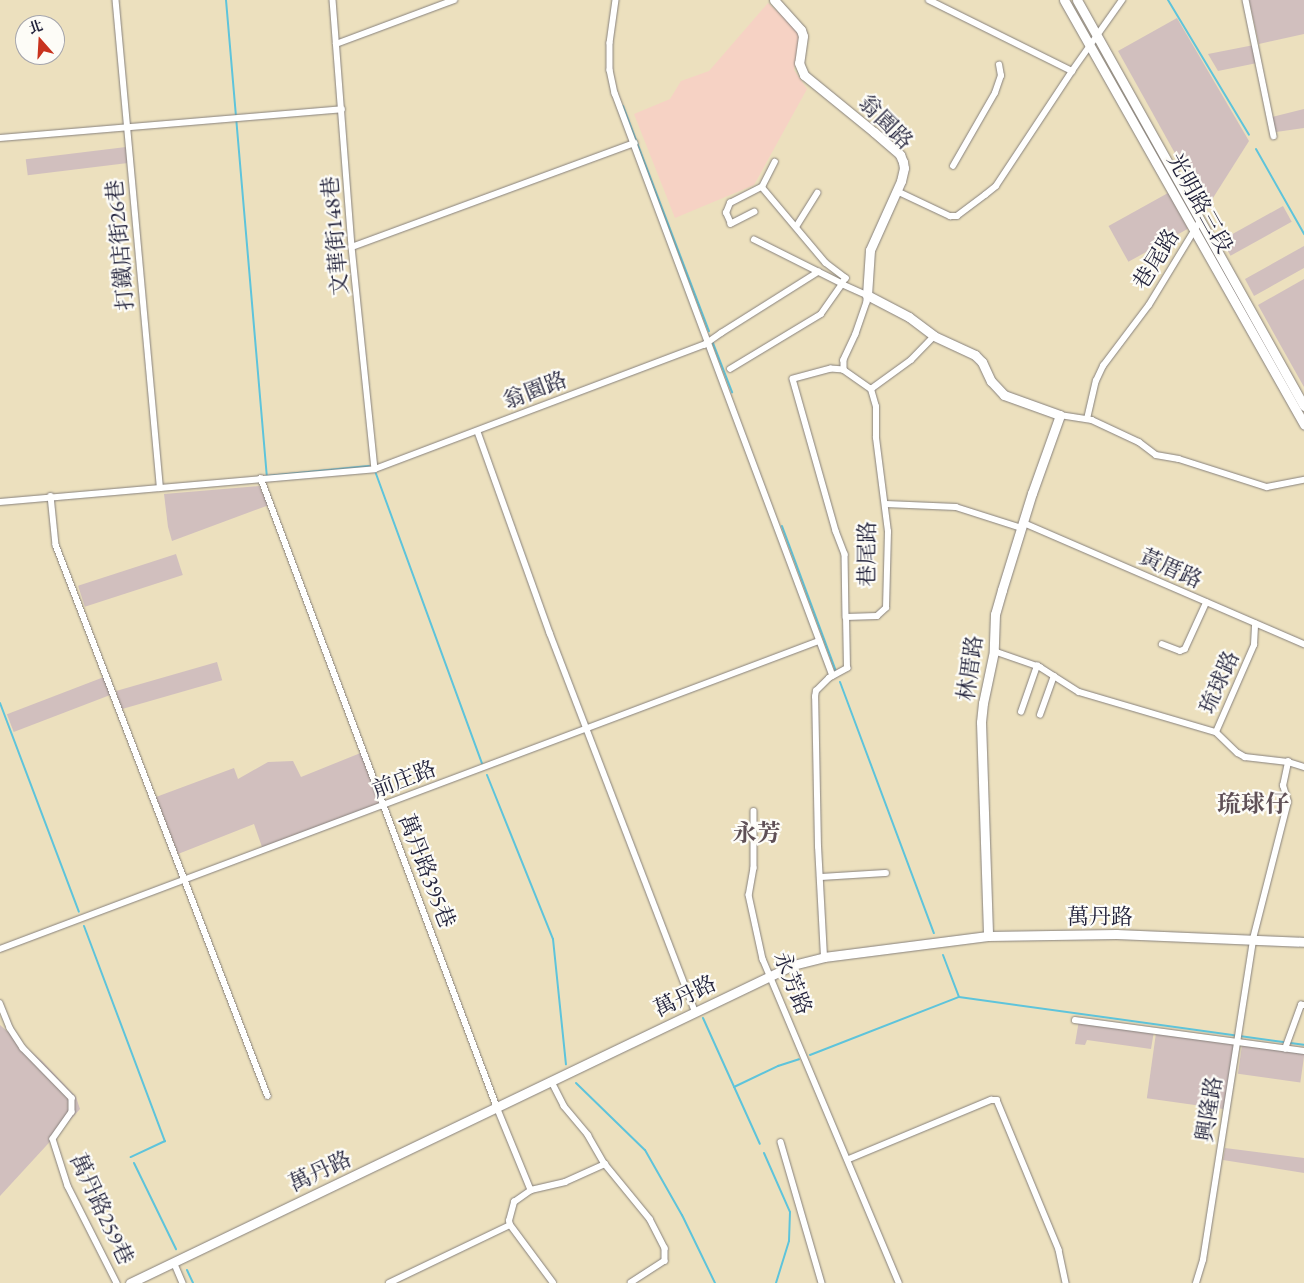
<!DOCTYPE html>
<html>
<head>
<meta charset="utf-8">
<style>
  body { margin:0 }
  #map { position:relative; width:1304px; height:1283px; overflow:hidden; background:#ece0be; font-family:"EB Garamond","Noto Serif TC",serif }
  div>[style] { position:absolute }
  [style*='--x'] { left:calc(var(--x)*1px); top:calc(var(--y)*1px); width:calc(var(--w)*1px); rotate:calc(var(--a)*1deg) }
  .built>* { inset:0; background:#f6d2c4 }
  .industrial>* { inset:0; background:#d1bfbe; transform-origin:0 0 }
  .stream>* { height:2px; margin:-1px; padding:0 1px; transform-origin:1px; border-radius:1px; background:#5ec4db }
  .roads { filter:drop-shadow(0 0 1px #87817c) drop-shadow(0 0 1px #87817c) }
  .street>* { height:5.5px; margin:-2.75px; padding:0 2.75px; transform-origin:2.75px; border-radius:2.75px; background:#fff }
  .secondary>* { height:9px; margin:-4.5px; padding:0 4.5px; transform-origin:4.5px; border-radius:4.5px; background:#fff }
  span { translate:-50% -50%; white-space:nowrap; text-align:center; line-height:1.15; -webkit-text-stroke:4.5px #fdfcf7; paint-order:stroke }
  .street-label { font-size:22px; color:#22223b }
  .neighbourhood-label { font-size:24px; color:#5f5056; font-weight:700 }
  .north { position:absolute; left:15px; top:15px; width:50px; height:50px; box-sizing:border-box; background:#fdfcf7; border:1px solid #a5a5ac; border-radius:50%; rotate:341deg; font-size:14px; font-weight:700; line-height:20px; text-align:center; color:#22223b }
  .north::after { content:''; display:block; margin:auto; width:18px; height:22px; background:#c8321e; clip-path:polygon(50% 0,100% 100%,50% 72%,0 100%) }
</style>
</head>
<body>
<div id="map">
  <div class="built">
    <div style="clip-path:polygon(768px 3px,788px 21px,799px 35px,794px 70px,807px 89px,754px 185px,675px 218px,634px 114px,670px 99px,681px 81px,709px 71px)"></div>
  </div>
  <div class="industrial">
    <div style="clip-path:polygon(1249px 0,1304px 0,1304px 34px,1259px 44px)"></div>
    <div style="clip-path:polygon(1177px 18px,1249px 141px,1206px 209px,1118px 51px)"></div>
    <div style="clip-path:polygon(1254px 45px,1257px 63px,1218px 71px,1208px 54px)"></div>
    <div style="clip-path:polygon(1304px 109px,1304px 128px,1276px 132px,1272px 117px)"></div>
    <div style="left:126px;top:147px;width:16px;height:101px;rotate:83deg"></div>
    <div style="left:1168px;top:193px;width:41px;height:68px;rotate:61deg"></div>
    <div style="left:1283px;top:206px;width:18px;height:70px;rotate:61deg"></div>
    <div style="clip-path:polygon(1304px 246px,1304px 268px,1254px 296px,1245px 279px)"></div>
    <div style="clip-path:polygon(1304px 279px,1304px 387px,1258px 305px)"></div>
    <div style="clip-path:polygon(259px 486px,269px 505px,172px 541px,168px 527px,164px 494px)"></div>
    <div style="left:176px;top:554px;width:22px;height:103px;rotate:72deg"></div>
    <div style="left:217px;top:662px;width:19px;height:105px;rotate:74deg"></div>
    <div style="left:104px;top:677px;width:19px;height:104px;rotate:69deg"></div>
    <div style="clip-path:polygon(363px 752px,383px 803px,262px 847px,254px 824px,178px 854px,156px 797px,234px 768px,238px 779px,268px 762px,293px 761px,301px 777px)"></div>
    <div style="clip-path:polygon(1079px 1020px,1154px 1031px,1151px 1049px,1087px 1040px,1085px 1045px,1075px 1044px)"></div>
    <div style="clip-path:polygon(0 1025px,42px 1061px,76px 1097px,80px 1109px,0 1196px)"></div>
    <div style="left:1156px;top:1033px;width:79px;height:66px;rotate:8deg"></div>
    <div style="left:1242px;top:1045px;width:63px;height:29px;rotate:8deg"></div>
    <div style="clip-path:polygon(1225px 1148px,1304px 1158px,1304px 1173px,1223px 1160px)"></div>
  </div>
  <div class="stream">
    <div style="--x:226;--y:0;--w:478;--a:85.1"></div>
    <div style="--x:267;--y:476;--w:102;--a:-5.6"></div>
    <div style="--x:369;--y:466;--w:3;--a:45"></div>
    <div style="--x:1168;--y:0;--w:157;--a:59"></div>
    <div style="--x:623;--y:106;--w:241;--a:69.1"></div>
    <div style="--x:1256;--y:149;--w:98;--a:60.5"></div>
    <div style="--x:713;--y:343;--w:53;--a:68.8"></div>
    <div style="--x:375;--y:471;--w:311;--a:69.9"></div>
    <div style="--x:782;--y:526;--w:155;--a:69.6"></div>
    <div style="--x:840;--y:682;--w:268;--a:69.5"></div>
    <div style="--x:0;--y:703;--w:223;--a:69.3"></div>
    <div style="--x:487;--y:775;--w:177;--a:68.1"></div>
    <div style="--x:553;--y:939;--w:126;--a:84.1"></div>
    <div style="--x:84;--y:926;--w:230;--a:69.4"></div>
    <div style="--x:165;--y:1141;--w:38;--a:155"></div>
    <div style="--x:943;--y:955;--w:45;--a:69.1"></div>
    <div style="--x:703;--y:1018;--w:138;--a:65.7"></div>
    <div style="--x:810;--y:1055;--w:160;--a:-21.3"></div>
    <div style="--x:959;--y:997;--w:348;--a:7.9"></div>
    <div style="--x:576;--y:1083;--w:96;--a:44.2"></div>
    <div style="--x:645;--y:1150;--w:75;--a:60.4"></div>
    <div style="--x:682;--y:1215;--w:76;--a:64.1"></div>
    <div style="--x:734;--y:1087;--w:49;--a:-25.5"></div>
    <div style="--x:778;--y:1066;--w:22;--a:-18"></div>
    <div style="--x:764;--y:1153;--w:64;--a:66.2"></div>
    <div style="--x:790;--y:1212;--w:29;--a:92"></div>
    <div style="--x:789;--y:1241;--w:44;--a:107.2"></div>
    <div style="--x:134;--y:1163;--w:96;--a:64"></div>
    <div style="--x:187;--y:1270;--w:14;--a:65"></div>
  </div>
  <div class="roads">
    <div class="street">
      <div style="--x:116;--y:0;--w:490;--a:84.8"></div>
      <div style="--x:333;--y:0;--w:248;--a:85.6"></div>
      <div style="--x:352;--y:247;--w:223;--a:84.1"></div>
      <div style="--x:616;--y:0;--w:43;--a:97.9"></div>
      <div style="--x:610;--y:43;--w:27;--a:90"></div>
      <div style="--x:610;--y:70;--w:24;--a:78"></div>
      <div style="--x:615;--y:93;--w:622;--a:69.5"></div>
      <div style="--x:929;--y:0;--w:160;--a:26.4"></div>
      <div style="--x:1246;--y:0;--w:139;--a:78.4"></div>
      <div style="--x:336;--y:44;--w:126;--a:-20.4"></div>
      <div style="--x:0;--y:138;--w:343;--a:-4.8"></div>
      <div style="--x:953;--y:166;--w:84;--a:-60.1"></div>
      <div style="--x:995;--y:93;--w:18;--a:-71"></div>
      <div style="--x:1001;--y:76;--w:11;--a:-100"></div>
      <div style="--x:762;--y:187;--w:99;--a:49.9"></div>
      <div style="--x:826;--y:263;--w:25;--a:37"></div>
      <div style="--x:846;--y:278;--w:7;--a:124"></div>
      <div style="--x:842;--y:284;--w:27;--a:24"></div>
      <div style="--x:867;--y:295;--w:7;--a:90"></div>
      <div style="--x:867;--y:302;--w:34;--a:109"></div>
      <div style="--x:856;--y:334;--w:29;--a:115"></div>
      <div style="--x:844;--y:360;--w:10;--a:90"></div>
      <div style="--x:844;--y:370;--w:33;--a:35"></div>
      <div style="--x:897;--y:191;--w:59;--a:25.3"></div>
      <div style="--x:950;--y:216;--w:7;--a:0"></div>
      <div style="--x:957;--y:216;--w:35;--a:-37"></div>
      <div style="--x:985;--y:195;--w:14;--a:-39"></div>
      <div style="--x:996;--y:186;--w:138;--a:-56.5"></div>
      <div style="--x:1072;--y:71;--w:87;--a:-54.8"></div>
      <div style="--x:755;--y:212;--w:27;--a:153"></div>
      <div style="--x:731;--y:224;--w:12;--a:-114"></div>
      <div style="--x:726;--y:213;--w:11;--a:-68"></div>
      <div style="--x:730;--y:203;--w:36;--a:-27"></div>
      <div style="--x:762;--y:187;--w:28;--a:-63"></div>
      <div style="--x:796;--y:227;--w:40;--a:-58"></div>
      <div style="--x:352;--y:247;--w:301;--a:-20.2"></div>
      <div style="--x:730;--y:369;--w:106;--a:-31.1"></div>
      <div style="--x:821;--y:314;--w:37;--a:-55"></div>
      <div style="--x:842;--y:284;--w:98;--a:-153.4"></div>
      <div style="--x:844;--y:370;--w:13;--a:-176"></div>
      <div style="--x:831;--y:369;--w:39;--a:165"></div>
      <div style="--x:793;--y:379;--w:158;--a:74.2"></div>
      <div style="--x:836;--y:531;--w:25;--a:69"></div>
      <div style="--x:845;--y:554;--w:63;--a:89.1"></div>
      <div style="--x:871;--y:389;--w:49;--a:-35.9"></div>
      <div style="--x:911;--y:360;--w:33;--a:-46"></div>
      <div style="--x:1060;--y:415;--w:32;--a:9"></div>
      <div style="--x:1092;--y:420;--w:52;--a:25.1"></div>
      <div style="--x:1139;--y:442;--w:21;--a:37"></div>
      <div style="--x:1156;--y:455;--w:23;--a:10"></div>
      <div style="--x:1179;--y:459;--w:92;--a:17.7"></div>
      <div style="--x:1267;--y:487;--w:38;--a:-11"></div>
      <div style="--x:1087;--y:419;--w:39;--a:-77"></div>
      <div style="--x:1096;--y:381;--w:17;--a:-65"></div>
      <div style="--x:1103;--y:366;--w:76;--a:-53"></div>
      <div style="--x:1149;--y:305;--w:98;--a:-58.7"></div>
      <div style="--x:478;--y:432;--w:214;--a:70.3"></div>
      <div style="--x:550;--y:633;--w:405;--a:69"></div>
      <div style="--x:261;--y:478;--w:672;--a:69.43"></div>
      <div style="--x:497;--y:1107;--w:90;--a:67.7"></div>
      <div style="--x:51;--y:496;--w:49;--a:84.2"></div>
      <div style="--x:56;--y:545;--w:590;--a:68.96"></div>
      <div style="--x:0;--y:502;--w:376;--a:-5"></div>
      <div style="--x:375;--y:469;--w:352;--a:-20.7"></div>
      <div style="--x:704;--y:345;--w:21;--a:-35"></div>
      <div style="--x:721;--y:333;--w:115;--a:-32.2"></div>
      <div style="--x:886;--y:504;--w:70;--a:2.5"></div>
      <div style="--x:956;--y:507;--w:69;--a:17.7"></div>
      <div style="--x:1024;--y:523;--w:305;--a:23.4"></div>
      <div style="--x:1162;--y:644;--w:19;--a:21"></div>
      <div style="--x:1180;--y:651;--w:5;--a:-22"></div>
      <div style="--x:1185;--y:649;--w:51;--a:-65.5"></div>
      <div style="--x:994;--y:651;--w:49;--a:19.2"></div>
      <div style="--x:1040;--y:667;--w:46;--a:32.7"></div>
      <div style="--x:1079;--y:692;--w:143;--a:16.3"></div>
      <div style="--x:1021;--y:712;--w:49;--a:-70.8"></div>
      <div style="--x:1040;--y:715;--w:41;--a:-70.3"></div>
      <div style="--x:1216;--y:732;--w:95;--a:-66.4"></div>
      <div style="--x:1254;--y:645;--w:21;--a:-87"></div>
      <div style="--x:1216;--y:732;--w:30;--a:44"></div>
      <div style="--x:1238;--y:753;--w:8;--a:30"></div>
      <div style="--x:1245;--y:757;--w:43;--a:6.6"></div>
      <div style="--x:1288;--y:762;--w:17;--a:17"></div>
      <div style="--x:754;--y:811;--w:57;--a:90"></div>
      <div style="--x:754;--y:868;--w:27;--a:100"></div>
      <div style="--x:749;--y:895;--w:66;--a:77.7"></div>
      <div style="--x:763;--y:959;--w:351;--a:67.2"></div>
      <div style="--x:820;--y:877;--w:66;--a:-3.5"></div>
      <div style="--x:0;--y:949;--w:875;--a:-20.61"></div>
      <div style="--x:824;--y:957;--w:110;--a:-93.1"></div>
      <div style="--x:818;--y:847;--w:150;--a:-91.1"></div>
      <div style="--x:815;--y:697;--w:6;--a:-81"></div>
      <div style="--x:816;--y:691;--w:18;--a:-45"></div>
      <div style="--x:829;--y:678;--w:21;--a:-29"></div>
      <div style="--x:847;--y:668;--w:51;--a:-91.1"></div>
      <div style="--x:846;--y:617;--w:31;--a:-2"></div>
      <div style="--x:877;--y:616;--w:12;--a:-42"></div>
      <div style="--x:886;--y:608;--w:76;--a:-88.5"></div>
      <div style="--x:888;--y:532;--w:95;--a:-97.3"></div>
      <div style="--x:876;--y:438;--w:31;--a:-90"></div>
      <div style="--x:876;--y:407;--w:19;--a:-106"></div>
      <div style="--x:0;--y:1003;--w:27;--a:68"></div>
      <div style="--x:10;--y:1028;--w:24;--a:57"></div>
      <div style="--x:23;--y:1048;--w:70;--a:45.6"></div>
      <div style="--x:72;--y:1098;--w:14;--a:90"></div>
      <div style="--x:72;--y:1112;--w:33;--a:125"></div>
      <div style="--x:53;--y:1139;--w:49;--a:72.3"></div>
      <div style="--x:68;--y:1186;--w:109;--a:63.2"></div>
      <div style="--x:1075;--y:1020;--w:231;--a:7.7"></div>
      <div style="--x:1285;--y:1049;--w:47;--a:-70"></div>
      <div style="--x:1301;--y:1005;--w:3;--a:0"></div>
      <div style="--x:552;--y:1082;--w:27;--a:63"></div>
      <div style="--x:564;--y:1106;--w:38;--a:50"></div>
      <div style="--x:588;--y:1135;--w:34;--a:60"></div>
      <div style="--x:605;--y:1164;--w:71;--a:50.7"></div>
      <div style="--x:650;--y:1219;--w:33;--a:63"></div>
      <div style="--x:665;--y:1248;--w:13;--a:90"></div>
      <div style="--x:665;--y:1261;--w:40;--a:147.1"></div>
      <div style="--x:781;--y:1142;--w:147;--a:73.8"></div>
      <div style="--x:849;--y:1159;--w:154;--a:-22.6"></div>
      <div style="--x:991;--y:1100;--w:6;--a:0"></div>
      <div style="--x:997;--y:1100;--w:162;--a:67.5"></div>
      <div style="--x:1059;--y:1250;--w:34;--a:78"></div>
      <div style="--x:174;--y:1262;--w:23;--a:67"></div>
      <div style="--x:389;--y:1283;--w:134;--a:-25.6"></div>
      <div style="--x:553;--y:1283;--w:72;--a:-126.6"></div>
      <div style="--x:510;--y:1225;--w:4;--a:-104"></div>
      <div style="--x:509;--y:1221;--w:20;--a:-75"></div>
      <div style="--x:514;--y:1202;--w:21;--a:-35"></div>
      <div style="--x:531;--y:1190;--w:35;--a:-13"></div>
      <div style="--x:565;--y:1182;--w:44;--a:-24.2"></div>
      <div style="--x:1196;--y:1283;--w:24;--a:-73"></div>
      <div style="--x:1203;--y:1260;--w:325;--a:-81.1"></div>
      <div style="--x:1253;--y:939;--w:141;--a:-75.7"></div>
      <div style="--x:1288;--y:802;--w:17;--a:-107"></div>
      <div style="--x:1283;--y:786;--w:25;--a:-78"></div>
    </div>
    <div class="secondary">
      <div style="--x:774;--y:0;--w:40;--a:48"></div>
      <div style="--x:801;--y:30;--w:6;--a:72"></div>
      <div style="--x:803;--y:36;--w:27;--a:98"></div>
      <div style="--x:799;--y:63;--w:13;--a:67"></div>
      <div style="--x:804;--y:75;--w:90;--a:39.2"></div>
      <div style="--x:874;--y:132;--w:35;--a:41"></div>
      <div style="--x:900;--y:155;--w:8;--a:67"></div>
      <div style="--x:903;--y:162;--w:6;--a:81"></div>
      <div style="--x:904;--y:168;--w:13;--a:103"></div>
      <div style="--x:901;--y:181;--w:76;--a:114.2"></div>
      <div style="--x:870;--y:250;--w:45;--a:93.8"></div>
      <div style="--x:867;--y:295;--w:47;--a:27.6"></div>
      <div style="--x:909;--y:317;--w:31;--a:37"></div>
      <div style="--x:934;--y:336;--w:45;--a:24.9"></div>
      <div style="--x:975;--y:355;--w:10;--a:45"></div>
      <div style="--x:982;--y:362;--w:21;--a:65"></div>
      <div style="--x:991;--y:381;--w:19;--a:47"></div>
      <div style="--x:1004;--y:395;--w:59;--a:19.7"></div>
      <div style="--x:1060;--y:415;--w:83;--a:109.7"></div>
      <div style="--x:1032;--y:493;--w:102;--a:107.2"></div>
      <div style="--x:1002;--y:590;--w:25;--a:106"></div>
      <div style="--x:995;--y:614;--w:37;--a:92"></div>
      <div style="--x:994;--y:651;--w:53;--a:101.9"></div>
      <div style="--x:983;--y:703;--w:19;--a:96"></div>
      <div style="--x:981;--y:722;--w:214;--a:88.1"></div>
      <div style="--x:1064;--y:0;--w:488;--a:60.5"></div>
      <div style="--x:1077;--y:0;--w:465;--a:60.8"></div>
      <div style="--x:130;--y:1283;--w:735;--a:-25.62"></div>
      <div style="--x:793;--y:965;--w:32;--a:-14"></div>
      <div style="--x:824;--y:957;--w:165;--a:-7.3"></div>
      <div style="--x:988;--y:936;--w:128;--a:-0.9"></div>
      <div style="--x:1116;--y:934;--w:188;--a:2.4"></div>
    </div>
  </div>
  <div class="street-label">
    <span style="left:886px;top:122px;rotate:45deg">翁園路</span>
    <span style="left:1200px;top:203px;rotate:61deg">光明路三段</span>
    <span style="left:335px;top:236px;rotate:-95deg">文華街148巷</span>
    <span style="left:120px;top:245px;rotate:-95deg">打鐵店街26巷</span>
    <span style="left:1156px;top:259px;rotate:-58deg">巷尾路</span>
    <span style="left:535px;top:390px;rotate:-21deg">翁園路</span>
    <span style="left:867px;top:554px;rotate:-90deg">巷尾路</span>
    <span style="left:1171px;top:568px;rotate:24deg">黃厝路</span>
    <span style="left:970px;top:668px;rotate:-82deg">林厝路</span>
    <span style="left:1219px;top:682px;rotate:-66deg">琉球路</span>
    <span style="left:404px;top:779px;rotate:-21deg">前庄路</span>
    <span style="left:427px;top:871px;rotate:69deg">萬丹路395巷</span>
    <span style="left:1100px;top:917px">萬丹路</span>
    <span style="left:793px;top:983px;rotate:68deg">永芳路</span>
    <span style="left:685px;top:996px;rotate:-26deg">萬丹路</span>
    <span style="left:1209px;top:1109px;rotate:-81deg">興隆路</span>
    <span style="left:320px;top:1171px;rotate:-25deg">萬丹路</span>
    <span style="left:102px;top:1209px;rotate:65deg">萬丹路259巷</span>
  </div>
  <div class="neighbourhood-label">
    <span style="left:1253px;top:804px">琉球仔</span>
    <span style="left:757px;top:833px">永芳</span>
  </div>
  <div class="north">北</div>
</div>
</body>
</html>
